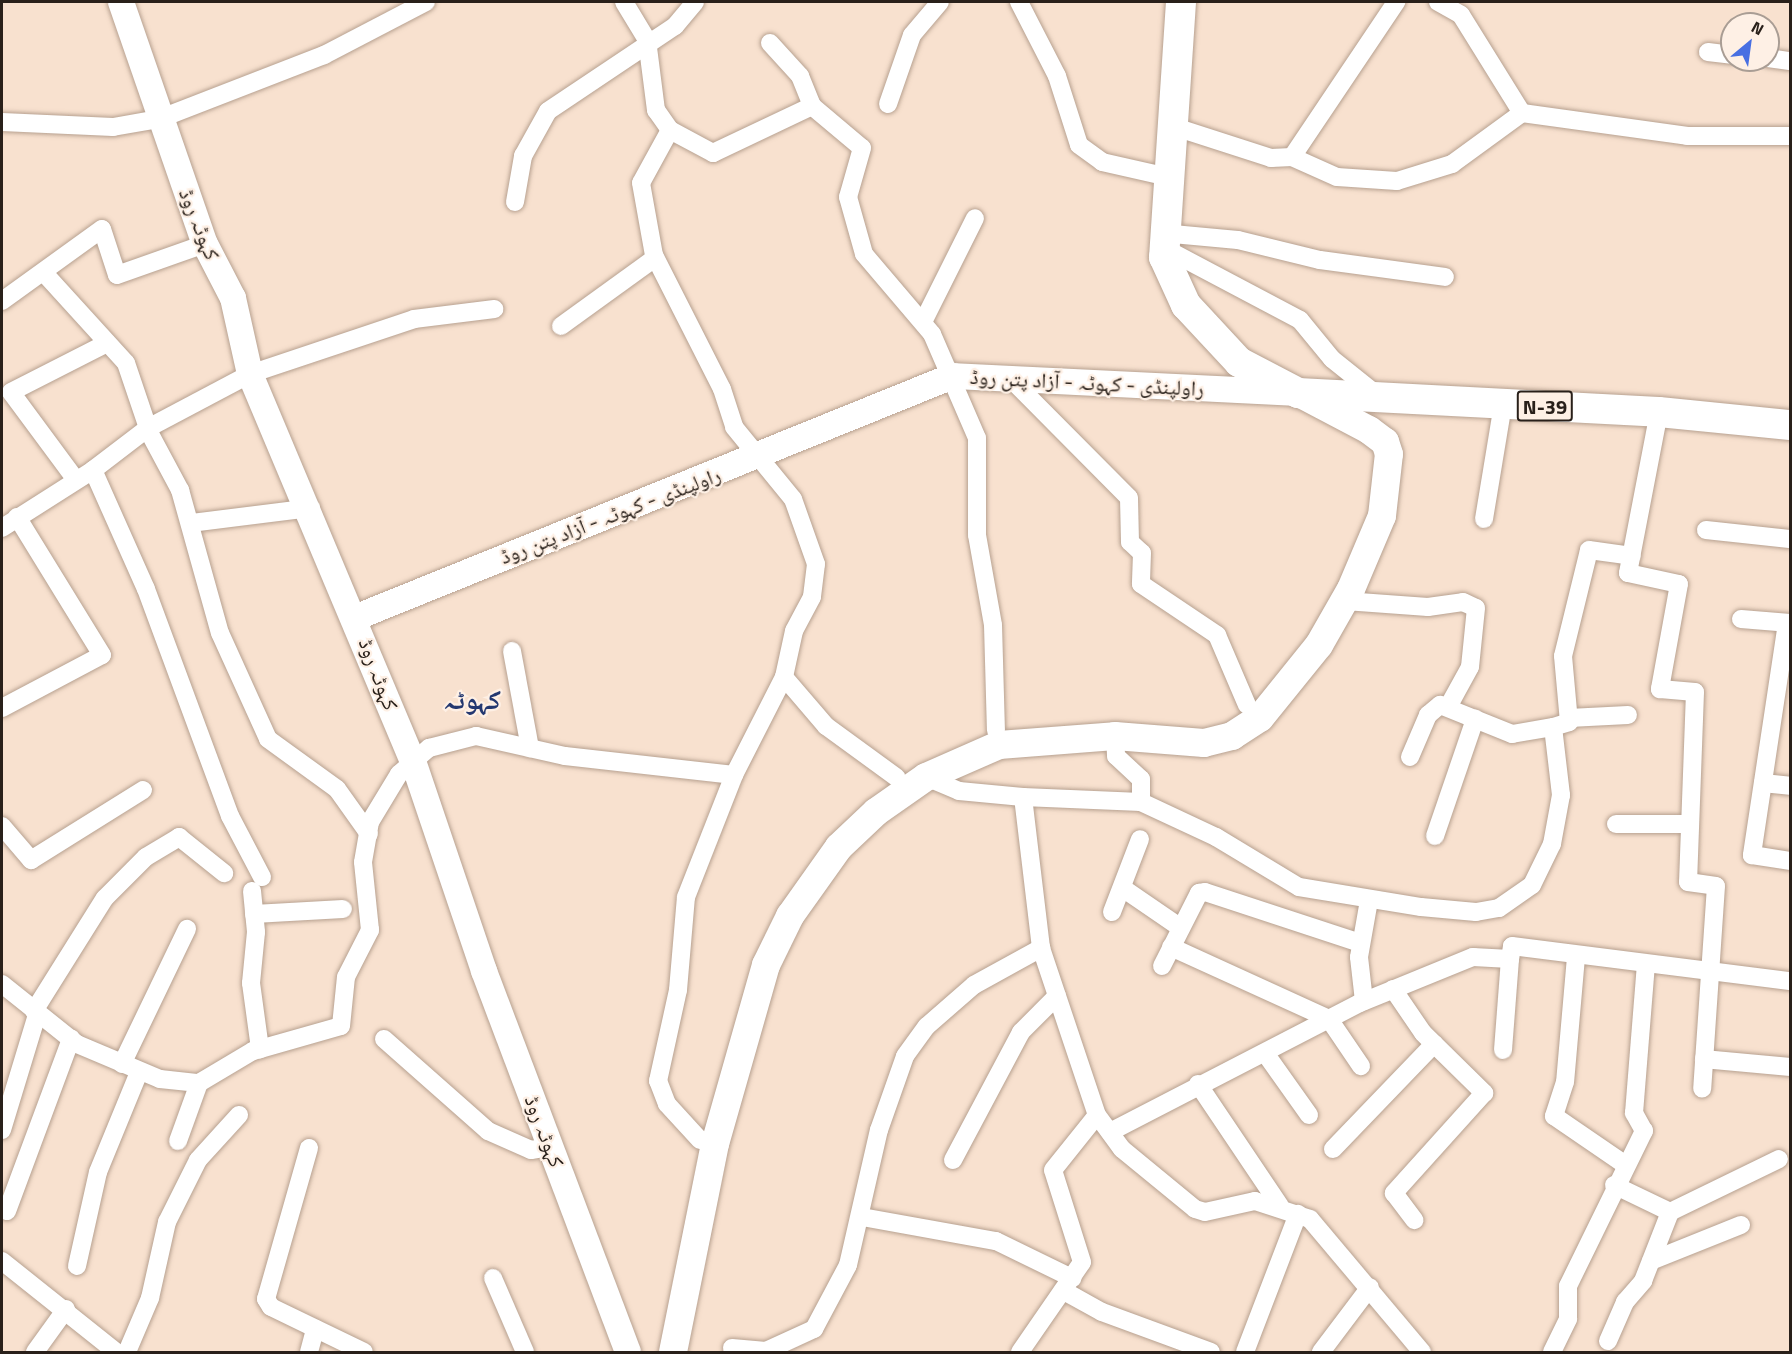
<!DOCTYPE html>
<html>
<head>
<meta charset="utf-8">
<style>
  body { margin:0 }
  #map { position:relative; width:1792px; height:1354px; overflow:hidden; background:#f8e1cf; font-family:"Titillium Web","Noto Naskh Arabic",sans-serif }
  div>[style] { position:absolute }
  [style*='--x'] { left:calc(var(--x)*1px); top:calc(var(--y)*1px); width:calc(var(--w)*1px); rotate:calc(var(--a)*1deg) }
  .roads { filter:drop-shadow(0 0 2px #b7a190) drop-shadow(0 0 2px #b7a190) }
  .minor>* { height:18px; margin:-9px; padding:0 9px; transform-origin:9px; border-radius:9px; background:#fff }
  .secondary>* { height:26px; margin:-13px; padding:0 13px; transform-origin:13px; border-radius:13px; background:#fff }
  .primary>* { height:28px; margin:-14px; padding:0 14px; transform-origin:14px; border-radius:14px; background:#fff }
  .trunk>* { height:30px; margin:-15px; padding:0 15px; transform-origin:15px; border-radius:15px; background:#fff }
  span { translate:-50% -50%; white-space:nowrap; text-align:center; line-height:1.15; -webkit-text-stroke:4.5px #fef0e5; paint-order:stroke }
  .shield-label span { padding:2px 4px; background:#fef0e5; border:2px solid; border-radius:4px; -webkit-text-stroke-width:0 }
  .shield-label { font-size:20px; color:#29201a; font-weight:700 }
  .street-label { font-size:21px; color:#29201a }
  .district-label { font-size:27px; color:#243870; font-weight:700 }
  .frame { position:absolute; inset:0; border:3px solid #29201a; pointer-events:none }
  .north { position:absolute; left:1720px; top:12px; width:60px; height:60px; box-sizing:border-box; background:#fef0e5; border:2px solid #a99d94; border-radius:50%; rotate:29deg; font-size:16px; font-weight:700; line-height:24px; text-align:center; color:#29201a }
  .north::after { content:''; display:block; margin:auto; width:21px; height:27px; background:#486fe2; clip-path:polygon(50% 0,100% 100%,50% 72%,0 100%) }
</style>
</head>
<body>
<div id="map">
  <div class="roads">
    <div class="minor">
      <div style="--x:624;--y:2;--w:44;--a:58.8"></div>
      <div style="--x:647;--y:40;--w:71;--a:82.7"></div>
      <div style="--x:656;--y:110;--w:24;--a:55"></div>
      <div style="--x:670;--y:130;--w:49;--a:28.1"></div>
      <div style="--x:713;--y:153;--w:110;--a:-25.4"></div>
      <div style="--x:812;--y:106;--w:65;--a:40"></div>
      <div style="--x:862;--y:148;--w:51;--a:105.9"></div>
      <div style="--x:848;--y:197;--w:59;--a:74.3"></div>
      <div style="--x:864;--y:254;--w:105;--a:49.6"></div>
      <div style="--x:932;--y:334;--w:113;--a:66.6"></div>
      <div style="--x:977;--y:438;--w:97;--a:90"></div>
      <div style="--x:977;--y:535;--w:91;--a:79.9"></div>
      <div style="--x:993;--y:625;--w:105;--a:88.4"></div>
      <div style="--x:1019;--y:2;--w:83;--a:62.8"></div>
      <div style="--x:1057;--y:76;--w:72;--a:72.3"></div>
      <div style="--x:1079;--y:145;--w:29;--a:36"></div>
      <div style="--x:1102;--y:162;--w:68;--a:12.8"></div>
      <div style="--x:1438;--y:2;--w:26;--a:29"></div>
      <div style="--x:1461;--y:15;--w:115;--a:58.1"></div>
      <div style="--x:770;--y:43;--w:45;--a:47.7"></div>
      <div style="--x:800;--y:76;--w:32;--a:68"></div>
      <div style="--x:1708;--y:52;--w:24;--a:7"></div>
      <div style="--x:1768;--y:58;--w:22;--a:8"></div>
      <div style="--x:888;--y:104;--w:73;--a:-70.8"></div>
      <div style="--x:912;--y:35;--w:43;--a:-49.7"></div>
      <div style="--x:2;--y:122;--w:111;--a:2.6"></div>
      <div style="--x:113;--y:127;--w:47;--a:-9.9"></div>
      <div style="--x:159;--y:119;--w:177;--a:-21.2"></div>
      <div style="--x:324;--y:55;--w:115;--a:-27.5"></div>
      <div style="--x:1175;--y:127;--w:101;--a:17.9"></div>
      <div style="--x:1271;--y:158;--w:21;--a:-3"></div>
      <div style="--x:1292;--y:157;--w:49;--a:24"></div>
      <div style="--x:1337;--y:177;--w:60;--a:3.8"></div>
      <div style="--x:1397;--y:181;--w:58;--a:-17.2"></div>
      <div style="--x:1452;--y:164;--w:87;--a:-36.1"></div>
      <div style="--x:1522;--y:113;--w:167;--a:7.9"></div>
      <div style="--x:1687;--y:136;--w:103;--a:0"></div>
      <div style="--x:670;--y:130;--w:60;--a:118.7"></div>
      <div style="--x:641;--y:183;--w:73;--a:79.8"></div>
      <div style="--x:654;--y:255;--w:150;--a:63.1"></div>
      <div style="--x:722;--y:389;--w:40;--a:72"></div>
      <div style="--x:734;--y:427;--w:93;--a:50.7"></div>
      <div style="--x:793;--y:499;--w:69;--a:70.5"></div>
      <div style="--x:816;--y:564;--w:33;--a:97"></div>
      <div style="--x:812;--y:597;--w:38;--a:118"></div>
      <div style="--x:794;--y:631;--w:47;--a:102.3"></div>
      <div style="--x:1292;--y:157;--w:187;--a:-56.1"></div>
      <div style="--x:515;--y:202;--w:47;--a:-80.1"></div>
      <div style="--x:523;--y:156;--w:51;--a:-60.9"></div>
      <div style="--x:548;--y:111;--w:153;--a:-33.8"></div>
      <div style="--x:675;--y:26;--w:31;--a:-50"></div>
      <div style="--x:1162;--y:233;--w:76;--a:5.3"></div>
      <div style="--x:1238;--y:240;--w:84;--a:13.7"></div>
      <div style="--x:1320;--y:260;--w:126;--a:7.7"></div>
      <div style="--x:1164;--y:248;--w:154;--a:27.9"></div>
      <div style="--x:1300;--y:320;--w:50;--a:50.6"></div>
      <div style="--x:1332;--y:359;--w:58;--a:38.7"></div>
      <div style="--x:45;--y:274;--w:120;--a:47.7"></div>
      <div style="--x:126;--y:363;--w:75;--a:71.3"></div>
      <div style="--x:150;--y:434;--w:64;--a:61.8"></div>
      <div style="--x:180;--y:490;--w:148;--a:74.4"></div>
      <div style="--x:220;--y:633;--w:116;--a:65.6"></div>
      <div style="--x:268;--y:739;--w:85;--a:35.9"></div>
      <div style="--x:337;--y:789;--w:55;--a:54.6"></div>
      <div style="--x:2;--y:301;--w:123;--a:-35.8"></div>
      <div style="--x:102;--y:229;--w:48;--a:71.9"></div>
      <div style="--x:117;--y:275;--w:93;--a:-19.4"></div>
      <div style="--x:923;--y:322;--w:116;--a:-63.4"></div>
      <div style="--x:561;--y:326;--w:116;--a:-35.9"></div>
      <div style="--x:1009;--y:377;--w:170;--a:45.2"></div>
      <div style="--x:1129;--y:498;--w:44;--a:88.7"></div>
      <div style="--x:1130;--y:542;--w:16;--a:43"></div>
      <div style="--x:1142;--y:553;--w:31;--a:92"></div>
      <div style="--x:1141;--y:584;--w:92;--a:33.9"></div>
      <div style="--x:1217;--y:635;--w:76;--a:66.8"></div>
      <div style="--x:1659;--y:412;--w:164;--a:100.9"></div>
      <div style="--x:1628;--y:573;--w:52;--a:12.2"></div>
      <div style="--x:1679;--y:584;--w:107;--a:100.3"></div>
      <div style="--x:1660;--y:689;--w:35;--a:5"></div>
      <div style="--x:1695;--y:692;--w:190;--a:92.1"></div>
      <div style="--x:1688;--y:882;--w:28;--a:8"></div>
      <div style="--x:1716;--y:886;--w:203;--a:93.9"></div>
      <div style="--x:93;--y:470;--w:130;--a:66"></div>
      <div style="--x:146;--y:589;--w:242;--a:69.7"></div>
      <div style="--x:230;--y:816;--w:69;--a:62.3"></div>
      <div style="--x:76;--y:480;--w:109;--a:-126.5"></div>
      <div style="--x:11;--y:392;--w:108;--a:-27"></div>
      <div style="--x:1484;--y:519;--w:117;--a:-80.6"></div>
      <div style="--x:191;--y:523;--w:121;--a:-7.1"></div>
      <div style="--x:2;--y:528;--w:108;--a:-32.5"></div>
      <div style="--x:93;--y:470;--w:69;--a:-37.4"></div>
      <div style="--x:148;--y:428;--w:115;--a:-27.9"></div>
      <div style="--x:250;--y:374;--w:173;--a:-18.5"></div>
      <div style="--x:414;--y:319;--w:81;--a:-7.1"></div>
      <div style="--x:1706;--y:530;--w:84;--a:6.1"></div>
      <div style="--x:1345;--y:601;--w:83;--a:4.1"></div>
      <div style="--x:1428;--y:607;--w:35;--a:-8"></div>
      <div style="--x:1463;--y:602;--w:14;--a:25"></div>
      <div style="--x:1476;--y:608;--w:59;--a:95.8"></div>
      <div style="--x:1470;--y:667;--w:46;--a:118.8"></div>
      <div style="--x:1741;--y:619;--w:49;--a:4.7"></div>
      <div style="--x:1787;--y:623;--w:235;--a:98.6"></div>
      <div style="--x:1752;--y:855;--w:38;--a:9"></div>
      <div style="--x:512;--y:651;--w:99;--a:79.5"></div>
      <div style="--x:2;--y:708;--w:113;--a:-27.9"></div>
      <div style="--x:102;--y:655;--w:162;--a:-121.6"></div>
      <div style="--x:1569;--y:718;--w:59;--a:-2.9"></div>
      <div style="--x:1115;--y:736;--w:20;--a:87"></div>
      <div style="--x:1116;--y:756;--w:34;--a:43"></div>
      <div style="--x:1141;--y:779;--w:23;--a:90"></div>
      <div style="--x:1410;--y:757;--w:46;--a:-66.8"></div>
      <div style="--x:1428;--y:715;--w:16;--a:-40"></div>
      <div style="--x:1440;--y:705;--w:78;--a:21.9"></div>
      <div style="--x:1512;--y:734;--w:42;--a:-9.7"></div>
      <div style="--x:926;--y:777;--w:36;--a:23"></div>
      <div style="--x:959;--y:791;--w:64;--a:5.4"></div>
      <div style="--x:1023;--y:797;--w:152;--a:83.2"></div>
      <div style="--x:1041;--y:948;--w:176;--a:71.5"></div>
      <div style="--x:1097;--y:1115;--w:42;--a:53.7"></div>
      <div style="--x:1122;--y:1149;--w:94;--a:39.4"></div>
      <div style="--x:1195;--y:1209;--w:10;--a:17"></div>
      <div style="--x:1205;--y:1212;--w:51;--a:-12.4"></div>
      <div style="--x:1255;--y:1201;--w:58;--a:18.1"></div>
      <div style="--x:1310;--y:1219;--w:174;--a:49.9"></div>
      <div style="--x:1763;--y:783;--w:27;--a:6"></div>
      <div style="--x:1023;--y:797;--w:118;--a:2.4"></div>
      <div style="--x:1141;--y:802;--w:83;--a:25"></div>
      <div style="--x:1216;--y:837;--w:97;--a:31.1"></div>
      <div style="--x:1299;--y:887;--w:124;--a:9.3"></div>
      <div style="--x:1421;--y:907;--w:55;--a:5.2"></div>
      <div style="--x:1476;--y:912;--w:23;--a:-10"></div>
      <div style="--x:1499;--y:908;--w:40;--a:-34.9"></div>
      <div style="--x:1532;--y:885;--w:46;--a:-64"></div>
      <div style="--x:1552;--y:844;--w:50;--a:-79.6"></div>
      <div style="--x:1561;--y:795;--w:68;--a:-96.7"></div>
      <div style="--x:1553;--y:727;--w:17;--a:-17"></div>
      <div style="--x:1569;--y:722;--w:66;--a:-95.2"></div>
      <div style="--x:1563;--y:656;--w:109;--a:-76.2"></div>
      <div style="--x:1589;--y:550;--w:43;--a:7.9"></div>
      <div style="--x:1616;--y:824;--w:74;--a:0"></div>
      <div style="--x:2;--y:826;--w:45;--a:49.5"></div>
      <div style="--x:31;--y:860;--w:132;--a:-32"></div>
      <div style="--x:1435;--y:836;--w:124;--a:-71.1"></div>
      <div style="--x:1124;--y:889;--w:69;--a:34.4"></div>
      <div style="--x:252;--y:891;--w:41;--a:84.4"></div>
      <div style="--x:256;--y:932;--w:51;--a:95.6"></div>
      <div style="--x:251;--y:983;--w:67;--a:82.2"></div>
      <div style="--x:1112;--y:912;--w:78;--a:-69"></div>
      <div style="--x:254;--y:914;--w:89;--a:-3.2"></div>
      <div style="--x:1171;--y:947;--w:174;--a:24.5"></div>
      <div style="--x:1329;--y:1019;--w:57;--a:55.8"></div>
      <div style="--x:1576;--y:957;--w:125;--a:95"></div>
      <div style="--x:1565;--y:1082;--w:36;--a:108"></div>
      <div style="--x:1554;--y:1116;--w:85;--a:34.4"></div>
      <div style="--x:1162;--y:966;--w:82;--a:-63.1"></div>
      <div style="--x:1199;--y:893;--w:6;--a:-9"></div>
      <div style="--x:1205;--y:892;--w:163;--a:18.2"></div>
      <div style="--x:2;--y:984;--w:96;--a:38.7"></div>
      <div style="--x:77;--y:1044;--w:90;--a:22.9"></div>
      <div style="--x:160;--y:1079;--w:39;--a:6"></div>
      <div style="--x:199;--y:1083;--w:63;--a:-30.7"></div>
      <div style="--x:253;--y:1051;--w:91;--a:-15.9"></div>
      <div style="--x:341;--y:1026;--w:49;--a:-84.2"></div>
      <div style="--x:346;--y:977;--w:53;--a:-62.9"></div>
      <div style="--x:370;--y:930;--w:68;--a:-95.9"></div>
      <div style="--x:363;--y:862;--w:41;--a:-80.1"></div>
      <div style="--x:370;--y:822;--w:56;--a:-58.9"></div>
      <div style="--x:399;--y:774;--w:40;--a:-41"></div>
      <div style="--x:429;--y:748;--w:49;--a:-14.3"></div>
      <div style="--x:476;--y:736;--w:91;--a:12.7"></div>
      <div style="--x:565;--y:756;--w:170;--a:6.4"></div>
      <div style="--x:1393;--y:989;--w:53;--a:55.7"></div>
      <div style="--x:1423;--y:1033;--w:86;--a:44.5"></div>
      <div style="--x:1484;--y:1093;--w:135;--a:132"></div>
      <div style="--x:1394;--y:1193;--w:34;--a:53"></div>
      <div style="--x:1364;--y:1001;--w:44;--a:-96.5"></div>
      <div style="--x:1359;--y:957;--w:58;--a:-80"></div>
      <div style="--x:34;--y:1011;--w:133;--a:-57.9"></div>
      <div style="--x:105;--y:898;--w:58;--a:-45"></div>
      <div style="--x:146;--y:857;--w:39;--a:-31"></div>
      <div style="--x:179;--y:837;--w:58;--a:38.7"></div>
      <div style="--x:384;--y:1039;--w:139;--a:41.5"></div>
      <div style="--x:488;--y:1131;--w:47;--a:23.8"></div>
      <div style="--x:531;--y:1150;--w:20;--a:-9"></div>
      <div style="--x:1503;--y:1050;--w:91;--a:-85.6"></div>
      <div style="--x:1265;--y:1053;--w:76;--a:54.6"></div>
      <div style="--x:1704;--y:1059;--w:86;--a:5.3"></div>
      <div style="--x:122;--y:1064;--w:150;--a:-64.3"></div>
      <div style="--x:1198;--y:1084;--w:147;--a:56.1"></div>
      <div style="--x:2;--y:1130;--w:120;--a:-73.1"></div>
      <div style="--x:1110;--y:1132;--w:281;--a:-27.3"></div>
      <div style="--x:1360;--y:1003;--w:122;--a:-22.2"></div>
      <div style="--x:1473;--y:957;--w:37;--a:3"></div>
      <div style="--x:1510;--y:959;--w:13;--a:-81"></div>
      <div style="--x:1512;--y:946;--w:280;--a:7.2"></div>
      <div style="--x:700;--y:1140;--w:49;--a:-132.5"></div>
      <div style="--x:667;--y:1104;--w:25;--a:-111"></div>
      <div style="--x:658;--y:1081;--w:93;--a:-77.6"></div>
      <div style="--x:678;--y:990;--w:93;--a:-85.1"></div>
      <div style="--x:686;--y:897;--w:131;--a:-68.5"></div>
      <div style="--x:734;--y:775;--w:110;--a:-63"></div>
      <div style="--x:784;--y:677;--w:65;--a:49.4"></div>
      <div style="--x:826;--y:726;--w:87;--a:36.1"></div>
      <div style="--x:178;--y:1141;--w:62;--a:-70.1"></div>
      <div style="--x:309;--y:1148;--w:157;--a:105.9"></div>
      <div style="--x:266;--y:1299;--w:9;--a:58"></div>
      <div style="--x:271;--y:1307;--w:103;--a:25.8"></div>
      <div style="--x:1333;--y:1149;--w:146;--a:-46.1"></div>
      <div style="--x:953;--y:1160;--w:145;--a:-62"></div>
      <div style="--x:1021;--y:1032;--w:51;--a:-45"></div>
      <div style="--x:1614;--y:1185;--w:62;--a:25.7"></div>
      <div style="--x:1670;--y:1212;--w:121;--a:-25.9"></div>
      <div style="--x:7;--y:1211;--w:184;--a:-69.6"></div>
      <div style="--x:862;--y:1217;--w:136;--a:10.2"></div>
      <div style="--x:996;--y:1241;--w:85;--a:26"></div>
      <div style="--x:2;--y:1261;--w:146;--a:38.6"></div>
      <div style="--x:1651;--y:1261;--w:97;--a:-21.8"></div>
      <div style="--x:77;--y:1266;--w:96;--a:-77.4"></div>
      <div style="--x:98;--y:1172;--w:108;--a:-67.7"></div>
      <div style="--x:493;--y:1278;--w:81;--a:66.6"></div>
      <div style="--x:1064;--y:1291;--w:43;--a:28.9"></div>
      <div style="--x:1102;--y:1312;--w:116;--a:20.2"></div>
      <div style="--x:1608;--y:1341;--w:43;--a:-66.4"></div>
      <div style="--x:1625;--y:1302;--w:28;--a:-49"></div>
      <div style="--x:1643;--y:1281;--w:74;--a:-68.6"></div>
      <div style="--x:732;--y:1348;--w:34;--a:5"></div>
      <div style="--x:766;--y:1351;--w:53;--a:-24.6"></div>
      <div style="--x:814;--y:1329;--w:72;--a:-62"></div>
      <div style="--x:848;--y:1265;--w:139;--a:-77.1"></div>
      <div style="--x:879;--y:1130;--w:78;--a:-70.6"></div>
      <div style="--x:905;--y:1056;--w:37;--a:-54"></div>
      <div style="--x:927;--y:1026;--w:62;--a:-41.1"></div>
      <div style="--x:974;--y:985;--w:77;--a:-28.9"></div>
      <div style="--x:35;--y:1352;--w:53;--a:-54.2"></div>
      <div style="--x:127;--y:1352;--w:59;--a:-66.9"></div>
      <div style="--x:150;--y:1298;--w:78;--a:-77.4"></div>
      <div style="--x:167;--y:1222;--w:69;--a:-63.4"></div>
      <div style="--x:198;--y:1160;--w:61;--a:-47.7"></div>
      <div style="--x:309;--y:1352;--w:24;--a:-75"></div>
      <div style="--x:1020;--y:1352;--w:109;--a:-55.4"></div>
      <div style="--x:1082;--y:1262;--w:96;--a:-107.5"></div>
      <div style="--x:1053;--y:1170;--w:70;--a:-51.3"></div>
      <div style="--x:1245;--y:1352;--w:148;--a:-69"></div>
      <div style="--x:1321;--y:1352;--w:81;--a:-53"></div>
      <div style="--x:1552;--y:1352;--w:37;--a:-64"></div>
      <div style="--x:1568;--y:1319;--w:33;--a:-90"></div>
      <div style="--x:1568;--y:1286;--w:173;--a:-63.9"></div>
      <div style="--x:1644;--y:1131;--w:21;--a:-119"></div>
      <div style="--x:1634;--y:1113;--w:148;--a:-85.4"></div>
    </div>
    <div class="secondary">
      <div style="--x:121;--y:2;--w:256;--a:70.9"></div>
      <div style="--x:205;--y:244;--w:61;--a:62.6"></div>
      <div style="--x:233;--y:298;--w:78;--a:77.4"></div>
      <div style="--x:250;--y:374;--w:420;--a:67.2"></div>
      <div style="--x:413;--y:761;--w:222;--a:71.3"></div>
      <div style="--x:484;--y:971;--w:407;--a:69.3"></div>
      <div style="--x:357;--y:617;--w:643;--a:-22.02"></div>
      <div style="--x:953;--y:376;--w:343;--a:2.8"></div>
    </div>
    <div class="primary">
      <div style="--x:673;--y:1352;--w:212;--a:-78.6"></div>
      <div style="--x:715;--y:1144;--w:186;--a:-74.1"></div>
      <div style="--x:766;--y:965;--w:55;--a:-63.9"></div>
      <div style="--x:790;--y:916;--w:85;--a:-54.6"></div>
      <div style="--x:839;--y:847;--w:51;--a:-43.4"></div>
      <div style="--x:876;--y:812;--w:61;--a:-35"></div>
      <div style="--x:926;--y:777;--w:80;--a:-23.7"></div>
      <div style="--x:999;--y:745;--w:116;--a:-4.4"></div>
      <div style="--x:1115;--y:736;--w:89;--a:4.5"></div>
      <div style="--x:1204;--y:743;--w:29;--a:-14"></div>
      <div style="--x:1232;--y:736;--w:33;--a:-33"></div>
      <div style="--x:1260;--y:718;--w:94;--a:-51.1"></div>
      <div style="--x:1319;--y:645;--w:64;--a:-60.3"></div>
      <div style="--x:1351;--y:589;--w:79;--a:-67"></div>
      <div style="--x:1382;--y:516;--w:62;--a:-83.6"></div>
      <div style="--x:1389;--y:454;--w:13;--a:-108"></div>
      <div style="--x:1385;--y:442;--w:20;--a:-143"></div>
      <div style="--x:1369;--y:430;--w:79;--a:-152.1"></div>
    </div>
    <div class="trunk">
      <div style="--x:1181;--y:2;--w:256;--a:93.8"></div>
      <div style="--x:1164;--y:257;--w:53;--a:65.4"></div>
      <div style="--x:1186;--y:305;--w:78;--a:47.1"></div>
      <div style="--x:1239;--y:362;--w:67;--a:27.7"></div>
      <div style="--x:1298;--y:393;--w:361;--a:3"></div>
      <div style="--x:1659;--y:412;--w:132;--a:5.7"></div>
    </div>
  </div>
  <div class="shield-label">
    <span style="left:1545px;top:406px">N-39</span>
  </div>
  <div class="street-label">
    <span style="left:200px;top:224px;rotate:68deg">کہوٹہ روڈ</span>
    <span style="left:1087px;top:382px;rotate:3deg">راولپنڈی - کہوٹہ - آزاد پتن روڈ</span>
    <span style="left:610px;top:515px;rotate:-21deg">راولپنڈی - کہوٹہ - آزاد پتن روڈ</span>
    <span style="left:379px;top:674px;rotate:69deg">کہوٹہ روڈ</span>
    <span style="left:545px;top:1131px;rotate:69deg">کہوٹہ روڈ</span>
  </div>
  <div class="district-label">
    <span style="left:472px;top:699px">کہوٹہ</span>
  </div>
  <div class="frame"></div>
  <div class="north">N</div>
</div>
</body>
</html>
